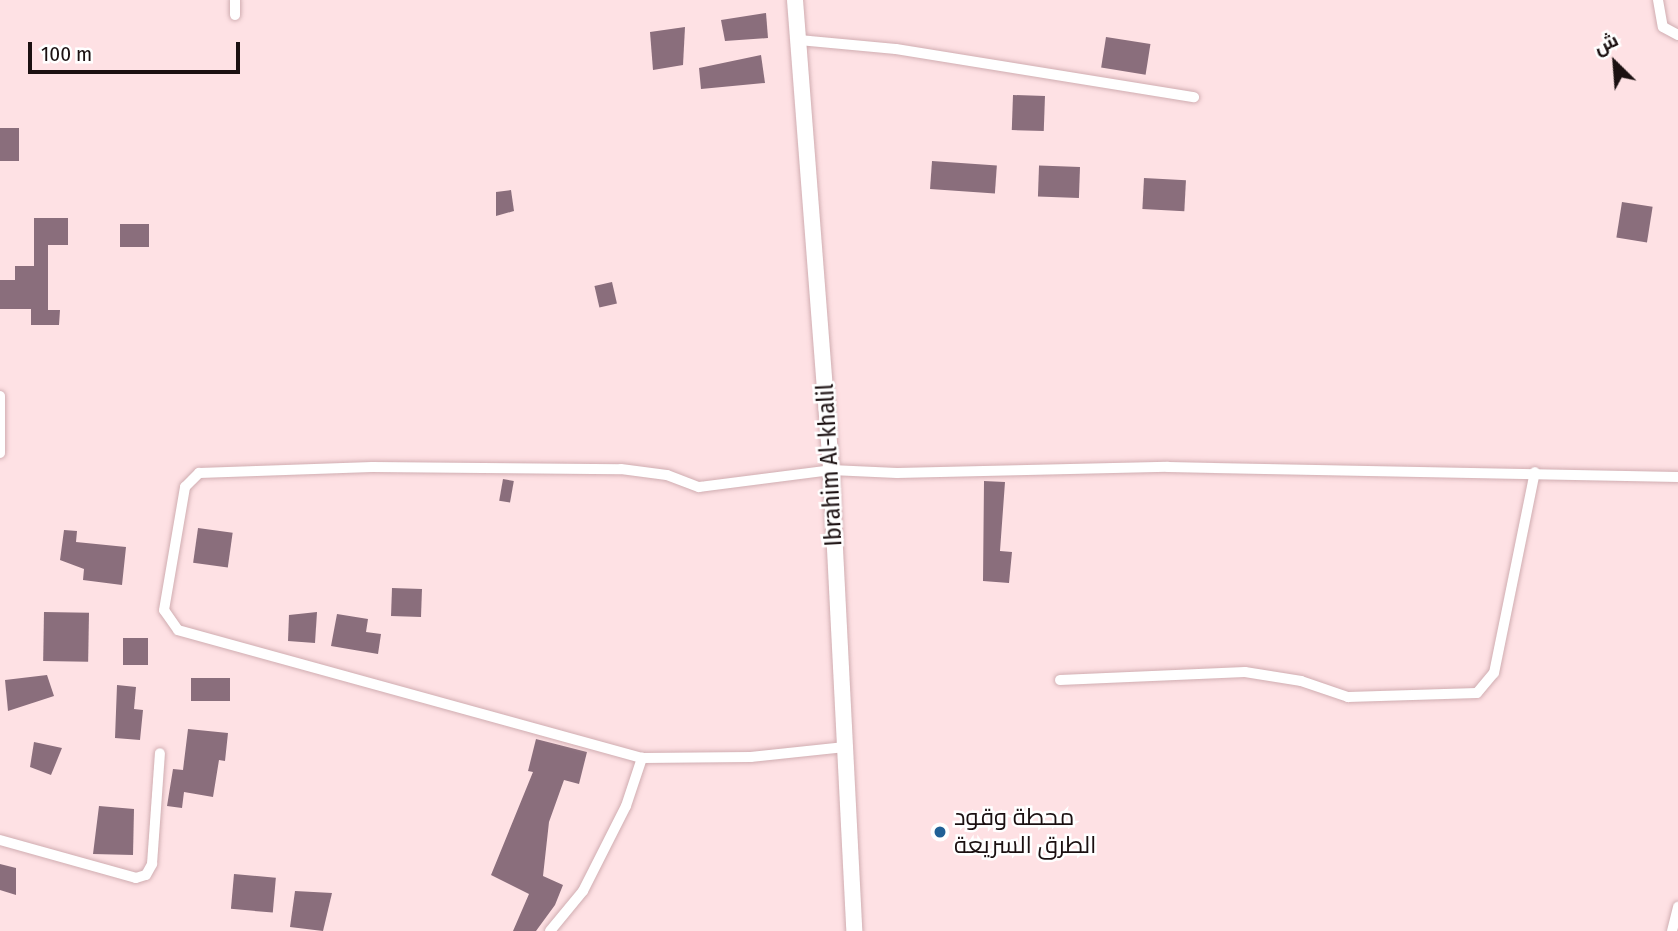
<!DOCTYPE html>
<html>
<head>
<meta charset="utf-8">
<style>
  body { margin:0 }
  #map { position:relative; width:1678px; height:931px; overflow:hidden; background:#fee1e4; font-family:"Fira Sans Condensed",Cairo,sans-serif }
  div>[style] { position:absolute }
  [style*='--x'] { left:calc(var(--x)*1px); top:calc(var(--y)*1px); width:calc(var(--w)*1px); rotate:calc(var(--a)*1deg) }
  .building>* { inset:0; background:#8a6e7c; transform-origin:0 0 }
  .roads { filter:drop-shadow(0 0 2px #d0adb1) drop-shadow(0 0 2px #d0adb1) }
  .street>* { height:10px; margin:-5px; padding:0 5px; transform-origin:5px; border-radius:5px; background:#fff }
  .secondary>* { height:16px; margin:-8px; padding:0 8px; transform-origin:8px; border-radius:8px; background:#fff }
  .dots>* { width:19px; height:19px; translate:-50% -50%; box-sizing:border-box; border:4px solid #fff; border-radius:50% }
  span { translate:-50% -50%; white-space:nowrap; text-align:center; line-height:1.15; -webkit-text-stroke:5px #fff; paint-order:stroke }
  .street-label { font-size:24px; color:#1b1011 }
  .poi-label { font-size:24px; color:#1b1011 }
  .left { translate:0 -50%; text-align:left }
  .north { position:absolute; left:1580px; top:28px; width:70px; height:70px; -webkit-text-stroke:5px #fff; paint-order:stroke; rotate:335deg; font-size:19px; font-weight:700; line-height:28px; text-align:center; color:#1b1011 }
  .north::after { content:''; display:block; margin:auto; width:24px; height:32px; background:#1b1011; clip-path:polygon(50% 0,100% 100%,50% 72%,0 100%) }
  .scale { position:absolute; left:28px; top:42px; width:212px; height:32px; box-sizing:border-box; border:4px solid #1b1011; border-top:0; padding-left:9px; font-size:21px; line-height:24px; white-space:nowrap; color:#1b1011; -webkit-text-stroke:5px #fff; paint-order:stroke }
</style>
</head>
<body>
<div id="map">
  <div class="building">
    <div style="clip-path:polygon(766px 13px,768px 38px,725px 41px,721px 20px)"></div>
    <div style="clip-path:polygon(685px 27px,683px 65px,653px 70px,650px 32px)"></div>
    <div style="left:1106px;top:37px;width:45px;height:31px;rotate:9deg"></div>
    <div style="clip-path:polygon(761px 55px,765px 83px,701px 89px,699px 68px)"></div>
    <div style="left:1013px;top:95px;width:32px;height:35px;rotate:2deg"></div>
    <div style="left:0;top:128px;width:19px;height:33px"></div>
    <div style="left:932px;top:161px;width:65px;height:28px;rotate:4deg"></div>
    <div style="left:1080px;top:167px;width:31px;height:41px;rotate:92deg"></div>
    <div style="left:1144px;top:178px;width:42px;height:31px;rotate:3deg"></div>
    <div style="clip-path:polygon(511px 190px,514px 211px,496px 216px,496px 192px)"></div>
    <div style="left:1622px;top:202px;width:31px;height:36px;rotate:9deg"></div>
    <div style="clip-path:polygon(34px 218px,68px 218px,68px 245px,48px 245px,48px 310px,60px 310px,59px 325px,31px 325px,31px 309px,0 309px,0 280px,15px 280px,15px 266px,34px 266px)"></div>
    <div style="left:120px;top:224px;width:29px;height:23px"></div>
    <div style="left:612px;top:282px;width:22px;height:18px;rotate:77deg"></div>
    <div style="left:503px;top:479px;width:11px;height:22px;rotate:10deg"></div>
    <div style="clip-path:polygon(984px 481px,1005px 482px,1000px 551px,1012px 552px,1009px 583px,983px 581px)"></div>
    <div style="left:198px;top:528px;width:35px;height:35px;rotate:8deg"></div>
    <div style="clip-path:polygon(64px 530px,77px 531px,76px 542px,126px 547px,122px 585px,83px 580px,84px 569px,60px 560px)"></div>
    <div style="left:392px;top:588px;width:30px;height:28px;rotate:2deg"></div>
    <div style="left:44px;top:612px;width:45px;height:49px;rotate:1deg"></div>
    <div style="clip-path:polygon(317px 612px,315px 643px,288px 641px,289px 615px)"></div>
    <div style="clip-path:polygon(337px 614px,368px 619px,366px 632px,381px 634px,378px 654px,331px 646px)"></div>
    <div style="left:123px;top:638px;width:25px;height:27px"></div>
    <div style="clip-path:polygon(47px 675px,54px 696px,8px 711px,5px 680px)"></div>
    <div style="left:191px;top:678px;width:39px;height:23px"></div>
    <div style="clip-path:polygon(117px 685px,136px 687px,134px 709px,143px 710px,140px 740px,115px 738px)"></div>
    <div style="clip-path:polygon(188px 729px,228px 733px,225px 761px,219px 760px,213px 797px,184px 792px,182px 808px,167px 806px,173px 769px,183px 770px)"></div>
    <div style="clip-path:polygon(536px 739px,587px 752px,579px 784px,564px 780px,549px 822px,543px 876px,563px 885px,555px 905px,536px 931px,513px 931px,529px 894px,491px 875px,533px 772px,528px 771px)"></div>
    <div style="clip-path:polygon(34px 742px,62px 748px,51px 775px,30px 767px)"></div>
    <div style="clip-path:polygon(99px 806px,134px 809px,133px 855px,93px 854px)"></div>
    <div style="clip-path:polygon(0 864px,16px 868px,16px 895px,0 890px)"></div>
    <div style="left:234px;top:874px;width:42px;height:35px;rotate:5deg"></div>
    <div style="clip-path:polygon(295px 891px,332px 893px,323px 931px,290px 927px)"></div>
  </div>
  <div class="roads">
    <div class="street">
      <div style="--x:235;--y:0;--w:15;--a:90"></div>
      <div style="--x:1658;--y:0;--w:27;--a:80"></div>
      <div style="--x:1663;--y:27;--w:17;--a:28"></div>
      <div style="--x:799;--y:40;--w:97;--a:5.3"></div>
      <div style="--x:896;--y:49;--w:302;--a:9.2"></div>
      <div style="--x:0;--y:396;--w:57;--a:90"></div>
      <div style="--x:1060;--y:680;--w:185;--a:-2.5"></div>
      <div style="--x:1245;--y:672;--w:57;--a:9.1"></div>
      <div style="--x:1301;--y:681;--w:50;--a:18.8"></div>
      <div style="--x:1348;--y:697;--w:129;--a:-1.8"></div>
      <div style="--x:1477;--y:693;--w:26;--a:-50"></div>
      <div style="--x:1494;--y:673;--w:205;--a:-78.5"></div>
      <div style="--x:845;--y:747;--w:95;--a:173.9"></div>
      <div style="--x:751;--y:757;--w:109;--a:179.5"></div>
      <div style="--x:642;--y:758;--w:481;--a:-164.6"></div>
      <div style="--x:178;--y:630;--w:24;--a:-125"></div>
      <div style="--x:164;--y:610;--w:125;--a:-80.3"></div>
      <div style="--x:185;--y:487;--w:20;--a:-45"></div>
      <div style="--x:199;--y:473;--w:173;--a:-2"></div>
      <div style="--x:372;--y:467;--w:249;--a:0.5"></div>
      <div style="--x:621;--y:469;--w:46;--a:7.4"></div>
      <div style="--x:667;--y:475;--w:34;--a:21"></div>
      <div style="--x:699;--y:487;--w:133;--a:-7.3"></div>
      <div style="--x:831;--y:470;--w:66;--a:2.6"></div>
      <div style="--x:897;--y:473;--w:271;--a:-1.3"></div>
      <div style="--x:1168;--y:467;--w:510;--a:1.12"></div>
      <div style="--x:0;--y:840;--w:141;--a:15.6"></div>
      <div style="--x:136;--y:878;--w:10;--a:-17"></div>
      <div style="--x:146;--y:875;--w:13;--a:-61"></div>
      <div style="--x:152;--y:864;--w:111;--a:-85.9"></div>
      <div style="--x:550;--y:931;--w:52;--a:-50.5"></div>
      <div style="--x:583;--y:891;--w:95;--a:-63.2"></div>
      <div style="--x:626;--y:806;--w:51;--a:-71.6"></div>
      <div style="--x:1672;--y:931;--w:25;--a:-76"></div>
    </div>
    <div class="secondary">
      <div style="--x:795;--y:0;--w:471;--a:85.6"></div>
      <div style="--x:831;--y:470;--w:462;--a:87.1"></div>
    </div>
  </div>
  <div class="dots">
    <div style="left:940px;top:832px;background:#206096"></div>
  </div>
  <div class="street-label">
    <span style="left:830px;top:465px;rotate:-93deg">Ibrahim Al-khalil</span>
  </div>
  <div class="poi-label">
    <span class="left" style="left:954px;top:832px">محطة وقود<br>الطرق السريعة</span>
  </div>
  <div class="north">ش</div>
  <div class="scale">100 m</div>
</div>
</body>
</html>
